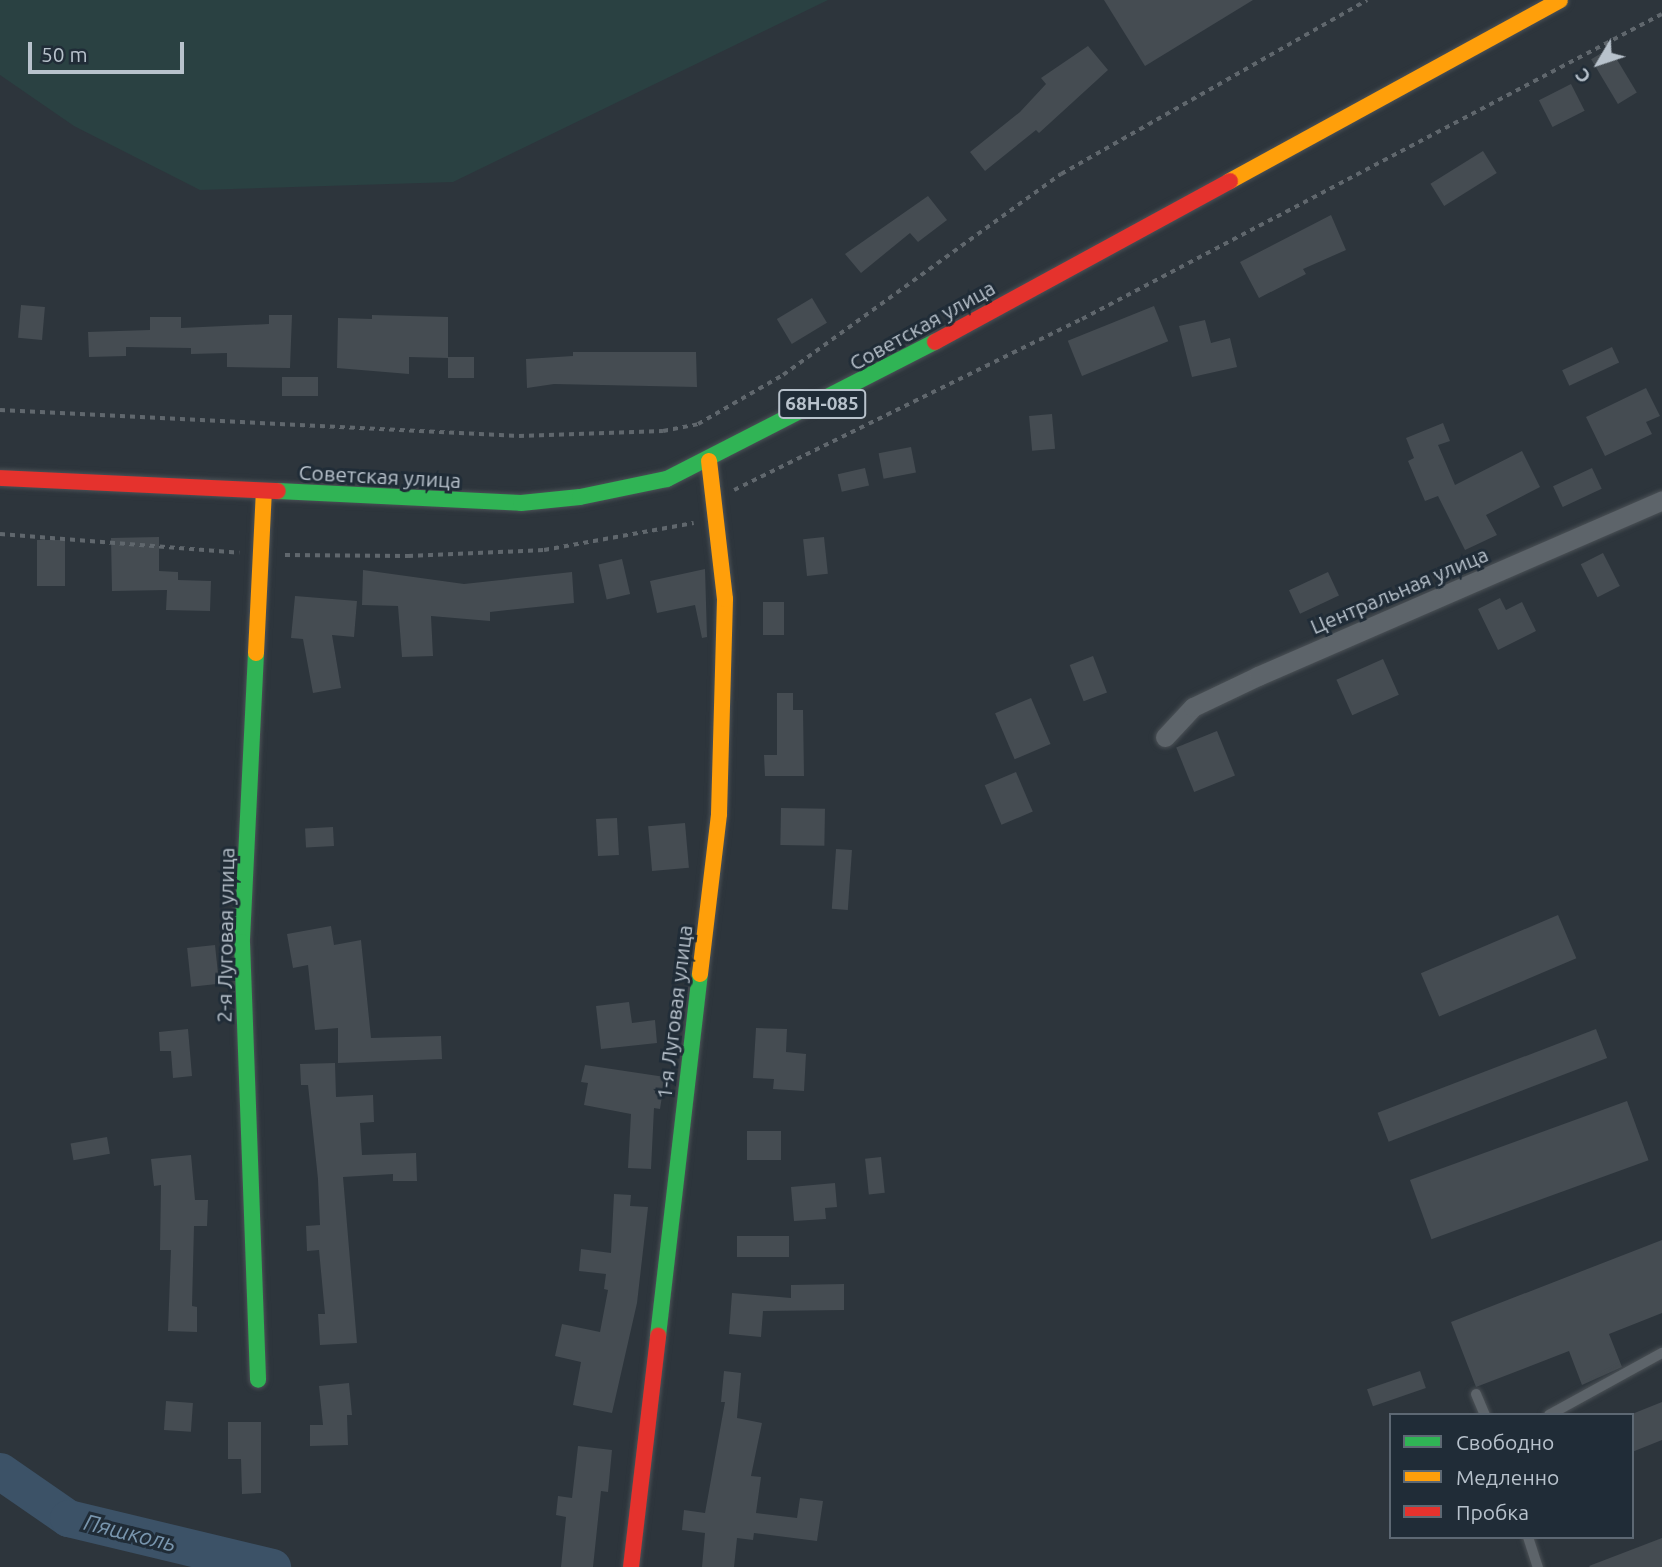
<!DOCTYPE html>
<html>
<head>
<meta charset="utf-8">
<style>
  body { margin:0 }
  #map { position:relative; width:1662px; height:1567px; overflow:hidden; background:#2d353c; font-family:Ubuntu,sans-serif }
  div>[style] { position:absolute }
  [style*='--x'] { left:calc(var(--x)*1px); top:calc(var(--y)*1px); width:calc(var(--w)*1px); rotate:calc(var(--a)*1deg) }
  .green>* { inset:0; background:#2a4142 }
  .river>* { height:37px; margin:-18.5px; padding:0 18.5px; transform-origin:18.5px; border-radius:18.5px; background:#3c5267 }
  .building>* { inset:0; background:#454c52; transform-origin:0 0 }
  .path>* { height:3.5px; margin-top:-1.75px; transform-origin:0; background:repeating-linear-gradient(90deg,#60676d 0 5px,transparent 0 10px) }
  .roads { filter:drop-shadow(0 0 2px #4b5156) drop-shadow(0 0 2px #4b5156) }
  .lane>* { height:10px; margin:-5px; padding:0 5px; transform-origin:5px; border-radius:5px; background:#5d646a }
  .street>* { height:19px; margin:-9.5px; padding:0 9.5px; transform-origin:9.5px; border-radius:9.5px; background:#5d646a }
  .fast>* { height:16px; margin:-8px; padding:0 8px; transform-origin:8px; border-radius:8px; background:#30b455 }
  .slow>* { height:16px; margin:-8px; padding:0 8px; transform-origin:8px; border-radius:8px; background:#ff9f0a }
  .jam>* { height:16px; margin:-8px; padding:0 8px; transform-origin:8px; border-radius:8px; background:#e5322d }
  span { translate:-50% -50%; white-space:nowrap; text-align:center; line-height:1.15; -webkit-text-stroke:6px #202c37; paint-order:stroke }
  .shield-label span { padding:2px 5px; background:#202c37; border:2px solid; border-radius:5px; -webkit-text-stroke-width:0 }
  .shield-label { font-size:19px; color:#b8c2cc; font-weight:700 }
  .street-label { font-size:21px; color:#b8c2cc }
  .water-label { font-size:23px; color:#7996ae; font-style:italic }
  .legend { position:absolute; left:1389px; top:1413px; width:245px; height:126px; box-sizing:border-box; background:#202c37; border:2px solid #5d6873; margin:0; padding:9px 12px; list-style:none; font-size:21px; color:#b8c2cc }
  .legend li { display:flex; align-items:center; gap:14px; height:35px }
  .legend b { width:35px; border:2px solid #5d6873 }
  .north { position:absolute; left:1564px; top:28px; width:70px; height:70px; -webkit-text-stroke:5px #202c37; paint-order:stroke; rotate:231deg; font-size:19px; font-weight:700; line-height:28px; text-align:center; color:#b8c2cc }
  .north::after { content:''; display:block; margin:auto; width:24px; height:32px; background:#b8c2cc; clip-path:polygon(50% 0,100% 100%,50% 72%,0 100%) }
  .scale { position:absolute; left:28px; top:42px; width:156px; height:32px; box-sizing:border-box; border:4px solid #b8c2cc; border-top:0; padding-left:9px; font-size:21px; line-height:24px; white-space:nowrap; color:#b8c2cc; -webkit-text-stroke:5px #202c37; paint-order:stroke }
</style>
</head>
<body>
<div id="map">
  <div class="green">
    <div style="clip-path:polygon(0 0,828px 0,453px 182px,200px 190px,74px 126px,0 75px)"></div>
  </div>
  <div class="river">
    <div style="--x:0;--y:1471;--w:83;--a:34.7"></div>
    <div style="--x:68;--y:1518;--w:210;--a:13.5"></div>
  </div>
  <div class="building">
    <div style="clip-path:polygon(1104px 0,1253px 0,1145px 66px)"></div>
    <div style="clip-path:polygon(1088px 46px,1108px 70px,1039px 133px,1036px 130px,985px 171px,970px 152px,1020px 112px,1046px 84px,1041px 78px)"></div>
    <div style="left:1610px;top:48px;width:52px;height:22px;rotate:59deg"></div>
    <div style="left:1571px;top:84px;width:30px;height:36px;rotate:63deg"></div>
    <div style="left:1483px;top:151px;width:26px;height:62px;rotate:58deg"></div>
    <div style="clip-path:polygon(928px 196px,947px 220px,918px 242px,910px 233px,861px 273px,845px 254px)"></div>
    <div style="clip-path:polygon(1331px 215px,1346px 250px,1303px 269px,1306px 274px,1259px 298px,1240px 262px)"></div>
    <div style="left:812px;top:298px;width:29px;height:41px;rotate:59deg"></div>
    <div style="left:21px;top:305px;width:24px;height:33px;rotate:5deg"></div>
    <div style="left:1154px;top:306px;width:38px;height:93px;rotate:68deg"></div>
    <div style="clip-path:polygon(269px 315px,292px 315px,290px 368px,227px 367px,227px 353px,191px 354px,191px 348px,126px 347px,126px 356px,89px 357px,88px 332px,150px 330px,150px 317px,181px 317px,181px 328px,269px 324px)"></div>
    <div style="clip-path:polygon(372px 315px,448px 317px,448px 358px,409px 357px,409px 374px,337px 368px,338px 318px,372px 319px)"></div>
    <div style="clip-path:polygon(1205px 320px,1211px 343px,1230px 338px,1237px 367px,1192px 377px,1179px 326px)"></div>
    <div style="left:1612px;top:347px;width:17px;height:55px;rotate:65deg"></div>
    <div style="clip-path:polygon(573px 352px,696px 352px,697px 387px,554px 384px,527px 388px,526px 359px,573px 356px)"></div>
    <div style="left:474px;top:357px;width:21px;height:26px;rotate:90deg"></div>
    <div style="left:282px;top:377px;width:36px;height:19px"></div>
    <div style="clip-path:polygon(1646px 388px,1660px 416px,1646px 422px,1652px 434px,1605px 456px,1586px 417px)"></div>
    <div style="left:1052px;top:414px;width:35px;height:23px;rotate:85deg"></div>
    <div style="clip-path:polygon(1443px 423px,1450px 441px,1438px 445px,1455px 485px,1522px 451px,1540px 487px,1486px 515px,1497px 535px,1465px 550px,1438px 496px,1425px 501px,1408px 461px,1414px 458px,1406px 438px)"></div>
    <div style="left:911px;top:447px;width:26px;height:33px;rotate:79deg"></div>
    <div style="left:865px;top:468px;width:18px;height:28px;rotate:77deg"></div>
    <div style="left:1592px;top:468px;width:23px;height:43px;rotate:65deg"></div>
    <div style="clip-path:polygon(159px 537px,159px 571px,178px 572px,178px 580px,211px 581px,210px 611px,166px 610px,167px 590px,112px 591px,111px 538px)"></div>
    <div style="left:824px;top:537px;width:37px;height:21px;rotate:84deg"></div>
    <div style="left:37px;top:540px;width:28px;height:46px"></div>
    <div style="left:1603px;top:553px;width:37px;height:25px;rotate:63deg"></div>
    <div style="left:622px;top:559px;width:36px;height:24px;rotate:77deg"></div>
    <div style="clip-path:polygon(705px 569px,707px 637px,702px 638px,695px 605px,657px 613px,650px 581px)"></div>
    <div style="clip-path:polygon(363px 570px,464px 584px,572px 572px,574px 603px,490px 612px,490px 621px,431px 616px,433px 656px,402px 657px,398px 606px,362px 605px)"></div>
    <div style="left:1328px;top:572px;width:26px;height:43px;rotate:65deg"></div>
    <div style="clip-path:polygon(295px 596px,357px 601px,354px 637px,332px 635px,341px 688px,313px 693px,303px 639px,291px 638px)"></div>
    <div style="clip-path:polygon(1500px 598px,1506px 610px,1522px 602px,1536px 631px,1498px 650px,1478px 609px)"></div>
    <div style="left:763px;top:602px;width:21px;height:33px"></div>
    <div style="left:1093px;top:656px;width:39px;height:25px;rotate:69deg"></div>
    <div style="left:1383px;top:659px;width:39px;height:51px;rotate:66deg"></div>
    <div style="clip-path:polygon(777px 693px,793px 693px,793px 710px,803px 710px,804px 776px,765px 776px,764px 755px,777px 755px)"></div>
    <div style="left:1031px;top:698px;width:50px;height:39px;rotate:67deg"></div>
    <div style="left:1217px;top:731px;width:48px;height:44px;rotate:68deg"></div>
    <div style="left:1016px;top:772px;width:43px;height:34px;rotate:67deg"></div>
    <div style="left:781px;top:808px;width:44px;height:37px;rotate:1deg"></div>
    <div style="left:617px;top:818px;width:37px;height:21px;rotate:87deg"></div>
    <div style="left:685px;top:823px;width:45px;height:37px;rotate:85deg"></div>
    <div style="left:333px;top:827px;width:19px;height:28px;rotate:87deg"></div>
    <div style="left:836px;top:849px;width:16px;height:60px;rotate:4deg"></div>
    <div style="left:1558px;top:915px;width:47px;height:149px;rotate:67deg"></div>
    <div style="clip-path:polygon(331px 926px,334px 945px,361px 940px,371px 1038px,441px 1036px,442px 1059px,338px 1063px,338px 1028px,315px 1030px,308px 965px,293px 968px,287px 934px)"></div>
    <div style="left:215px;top:945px;width:39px;height:28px;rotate:84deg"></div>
    <div style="clip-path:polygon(629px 1002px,632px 1023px,655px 1020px,657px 1043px,601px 1049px,596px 1006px)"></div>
    <div style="clip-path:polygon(756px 1028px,787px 1029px,786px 1052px,806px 1054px,804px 1091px,773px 1089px,774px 1079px,753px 1078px)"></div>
    <div style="clip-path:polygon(188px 1029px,192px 1076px,173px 1078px,171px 1051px,160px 1051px,159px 1032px)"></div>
    <div style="left:1596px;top:1029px;width:31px;height:234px;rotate:69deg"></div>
    <div style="clip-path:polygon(335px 1063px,336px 1097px,373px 1095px,374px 1122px,360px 1123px,362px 1155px,416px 1153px,417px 1181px,393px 1181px,393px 1174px,343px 1177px,357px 1343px,320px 1345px,318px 1314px,325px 1314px,319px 1250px,307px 1251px,306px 1226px,320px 1225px,318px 1179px,308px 1085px,301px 1085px,300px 1064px)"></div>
    <div style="clip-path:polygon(585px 1065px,665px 1077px,660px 1109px,654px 1108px,651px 1169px,628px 1168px,631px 1114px,584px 1105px,588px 1083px,581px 1082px)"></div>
    <div style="left:1627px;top:1101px;width:63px;height:231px;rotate:70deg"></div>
    <div style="left:747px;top:1131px;width:34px;height:29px"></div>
    <div style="left:107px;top:1137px;width:17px;height:37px;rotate:80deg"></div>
    <div style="clip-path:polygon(191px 1155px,195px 1200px,208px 1200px,207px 1226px,194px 1226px,192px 1306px,197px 1307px,197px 1332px,168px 1331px,171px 1250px,160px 1250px,161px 1185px,154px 1186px,151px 1159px)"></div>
    <div style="left:881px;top:1157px;width:36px;height:16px;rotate:84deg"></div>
    <div style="clip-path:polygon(835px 1183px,837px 1207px,825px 1208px,826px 1219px,794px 1221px,791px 1187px)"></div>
    <div style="clip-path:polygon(614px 1194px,631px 1195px,630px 1206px,648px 1207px,637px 1303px,612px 1413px,573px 1405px,581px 1362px,555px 1356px,562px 1324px,600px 1332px,608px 1290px,604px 1289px,606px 1274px,579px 1271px,581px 1249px,611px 1253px)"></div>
    <div style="left:737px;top:1236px;width:52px;height:21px"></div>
    <div style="clip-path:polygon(1662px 1240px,1662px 1313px,1609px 1334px,1622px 1367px,1582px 1385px,1569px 1351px,1476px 1387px,1451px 1322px)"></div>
    <div style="clip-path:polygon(844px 1284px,844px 1310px,763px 1311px,761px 1337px,729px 1334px,732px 1293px,791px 1298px,791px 1285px)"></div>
    <div style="clip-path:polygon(724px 1371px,741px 1373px,737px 1418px,762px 1423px,751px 1476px,761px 1477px,756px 1513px,797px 1518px,800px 1498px,823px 1501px,817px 1541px,754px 1533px,753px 1540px,737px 1538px,734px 1567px,702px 1567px,705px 1533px,682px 1530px,684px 1510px,705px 1513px,725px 1402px,721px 1402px)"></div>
    <div style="left:1420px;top:1371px;width:18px;height:56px;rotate:71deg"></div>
    <div style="clip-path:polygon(349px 1383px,352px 1415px,347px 1415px,348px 1445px,310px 1446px,310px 1425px,323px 1425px,319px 1386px)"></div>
    <div style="left:166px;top:1401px;width:27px;height:29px;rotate:4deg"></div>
    <div style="clip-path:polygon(1662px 1402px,1662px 1440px,1632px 1452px,1632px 1414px)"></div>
    <div style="clip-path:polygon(228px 1422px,261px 1422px,261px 1493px,242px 1494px,241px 1459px,228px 1459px)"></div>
    <div style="clip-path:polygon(578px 1446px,612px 1450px,608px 1492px,601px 1491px,593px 1567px,561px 1567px,566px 1517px,556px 1515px,558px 1496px,572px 1498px)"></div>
    <div style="clip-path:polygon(1662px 1538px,1662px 1567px,1590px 1567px,1589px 1566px)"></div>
  </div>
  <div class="path">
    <div style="--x:0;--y:410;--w:520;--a:2.87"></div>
    <div style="--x:519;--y:436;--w:144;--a:-2"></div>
    <div style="--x:663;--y:431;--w:36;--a:-11"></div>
    <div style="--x:698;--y:424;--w:98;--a:-30"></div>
    <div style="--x:783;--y:375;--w:343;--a:-35.9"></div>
    <div style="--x:1061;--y:174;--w:352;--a:-29.6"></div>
    <div style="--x:734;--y:490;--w:388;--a:-26.2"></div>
    <div style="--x:1082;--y:319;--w:655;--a:-27.74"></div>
    <div style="--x:0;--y:534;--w:240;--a:4.5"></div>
    <div style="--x:285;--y:555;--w:123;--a:0.5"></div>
    <div style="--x:408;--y:556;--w:136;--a:-2.5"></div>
    <div style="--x:544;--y:550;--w:152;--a:-10.2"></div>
  </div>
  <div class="roads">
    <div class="lane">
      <div style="--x:1476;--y:1394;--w:23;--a:67"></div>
      <div style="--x:1549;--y:1415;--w:129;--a:-28.8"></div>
      <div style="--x:1528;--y:1537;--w:32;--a:72"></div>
    </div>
    <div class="street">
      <div style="--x:1165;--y:737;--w:41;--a:-47"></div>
      <div style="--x:1193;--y:707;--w:72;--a:-25.5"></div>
      <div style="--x:1258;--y:676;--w:441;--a:-23.5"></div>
    </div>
    <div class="fast">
      <div style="--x:278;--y:491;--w:243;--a:2.8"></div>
      <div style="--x:521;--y:503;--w:59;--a:-5.8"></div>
      <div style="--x:580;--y:497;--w:89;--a:-11.7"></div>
      <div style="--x:667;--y:479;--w:301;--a:-27.1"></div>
      <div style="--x:256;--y:653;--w:289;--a:92.8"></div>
      <div style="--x:242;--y:942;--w:438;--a:87.9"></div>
      <div style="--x:658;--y:1336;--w:364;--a:-83.4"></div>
    </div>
    <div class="slow">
      <div style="--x:1230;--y:181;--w:376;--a:-28.7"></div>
      <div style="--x:256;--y:653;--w:162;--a:-87.2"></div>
      <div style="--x:700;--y:974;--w:161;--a:-83.2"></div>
      <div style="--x:719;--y:814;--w:215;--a:-88.4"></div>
      <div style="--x:725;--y:599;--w:139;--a:-96.6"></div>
    </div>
    <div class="jam">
      <div style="--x:935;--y:342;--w:336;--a:-28.6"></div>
      <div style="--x:0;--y:478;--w:278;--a:2.7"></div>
      <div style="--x:631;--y:1567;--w:233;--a:-83.3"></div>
    </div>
  </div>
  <div class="shield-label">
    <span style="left:822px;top:404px">68Н-085</span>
  </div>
  <div class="street-label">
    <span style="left:922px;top:325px;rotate:-29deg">Советская улица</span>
    <span style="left:380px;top:476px;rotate:3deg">Советская улица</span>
    <span style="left:1399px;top:590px;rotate:-23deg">Центральная улица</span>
    <span style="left:225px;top:935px;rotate:-89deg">2-я Луговая улица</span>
    <span style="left:674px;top:1012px;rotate:-83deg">1-я Луговая улица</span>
  </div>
  <div class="water-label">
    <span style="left:130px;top:1533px;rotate:14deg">Пяшколь</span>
  </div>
  <ul class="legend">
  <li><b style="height:9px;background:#30b455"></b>Свободно</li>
  <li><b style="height:9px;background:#ff9f0a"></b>Медленно</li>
  <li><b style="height:9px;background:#e5322d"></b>Пробка</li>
  </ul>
  <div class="north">С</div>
  <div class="scale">50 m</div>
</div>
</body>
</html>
